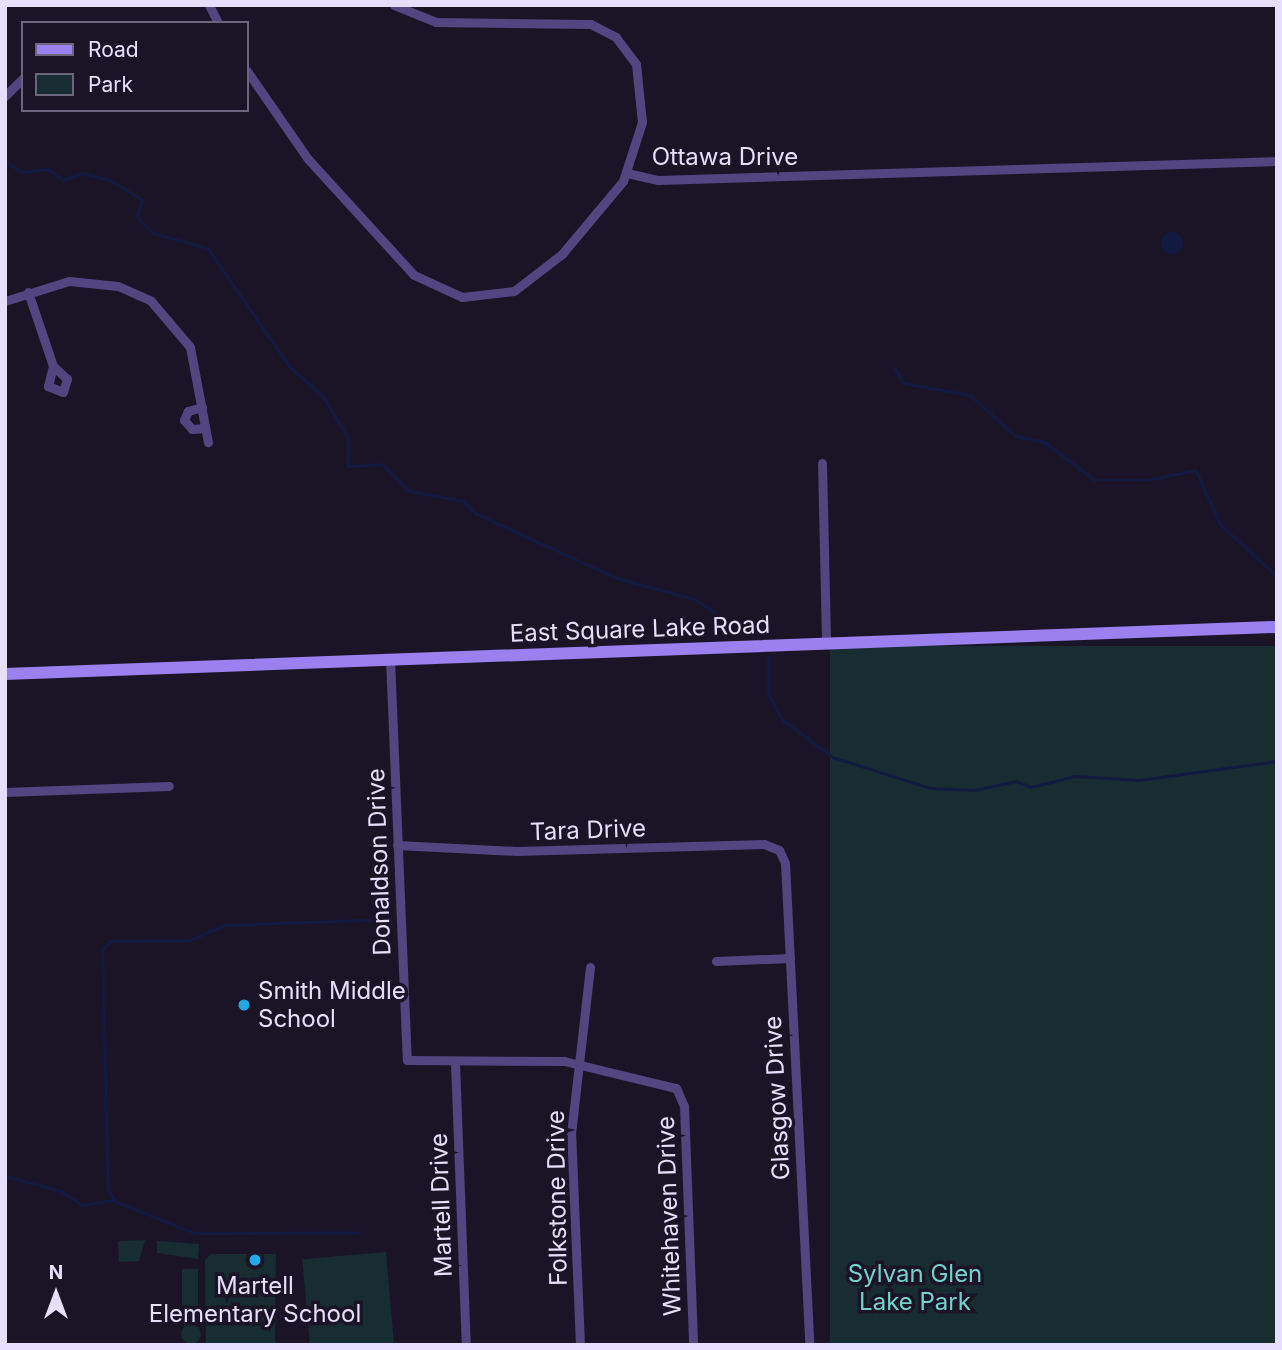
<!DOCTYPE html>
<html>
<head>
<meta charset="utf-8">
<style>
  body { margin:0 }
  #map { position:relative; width:1282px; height:1350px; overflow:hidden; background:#1b1427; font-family:Inter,sans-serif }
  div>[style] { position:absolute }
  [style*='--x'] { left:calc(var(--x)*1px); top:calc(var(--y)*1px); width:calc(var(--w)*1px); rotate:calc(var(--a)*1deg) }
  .green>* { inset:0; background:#172d31; transform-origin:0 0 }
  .round { border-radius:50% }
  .water>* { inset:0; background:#121a42 }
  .stream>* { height:2.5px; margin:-1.25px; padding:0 1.25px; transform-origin:1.25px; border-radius:1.25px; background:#121a42 }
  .minor>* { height:9px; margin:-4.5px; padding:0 4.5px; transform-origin:4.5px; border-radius:4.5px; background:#534580 }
  .secondary>* { height:12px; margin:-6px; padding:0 6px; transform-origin:6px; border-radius:6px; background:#9a81ef }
  .dots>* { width:19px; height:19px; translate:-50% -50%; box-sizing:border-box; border:4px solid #1b1427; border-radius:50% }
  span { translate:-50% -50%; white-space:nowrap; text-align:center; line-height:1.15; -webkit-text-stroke:7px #1b1427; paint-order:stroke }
  .street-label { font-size:24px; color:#e7defb }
  .poi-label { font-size:24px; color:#e7defb }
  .left { translate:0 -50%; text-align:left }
  .park-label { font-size:24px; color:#72d3ce }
  .frame { position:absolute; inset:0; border:7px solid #e7defb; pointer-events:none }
  .legend { position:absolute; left:21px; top:21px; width:228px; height:91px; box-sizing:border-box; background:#1b1427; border:2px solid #6d657c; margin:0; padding:9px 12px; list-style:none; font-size:21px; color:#e7defb }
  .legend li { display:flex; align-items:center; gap:14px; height:35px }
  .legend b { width:35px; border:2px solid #6d657c }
  .north { position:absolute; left:21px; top:1259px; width:70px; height:70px; -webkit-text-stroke:5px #1b1427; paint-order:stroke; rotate:0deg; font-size:19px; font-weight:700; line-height:28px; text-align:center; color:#e7defb }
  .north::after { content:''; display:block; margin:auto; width:24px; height:32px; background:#e7defb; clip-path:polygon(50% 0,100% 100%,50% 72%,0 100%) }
</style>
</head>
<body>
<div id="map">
  <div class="green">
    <div style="left:1277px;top:646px;width:699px;height:447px;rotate:90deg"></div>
    <div style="clip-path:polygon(145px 1240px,139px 1261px,119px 1262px,118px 1241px)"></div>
    <div style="clip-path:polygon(157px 1241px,199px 1244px,198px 1259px,157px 1253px)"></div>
    <div style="left:386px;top:1252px;width:93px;height:84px;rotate:85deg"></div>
    <div style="clip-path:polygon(211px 1254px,276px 1254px,275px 1345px,206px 1345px,205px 1260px)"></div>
    <div style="left:182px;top:1269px;width:16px;height:40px"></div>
    <div class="round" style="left:181px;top:1324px;width:20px;height:20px"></div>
  </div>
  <div class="water">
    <div class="round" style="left:1161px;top:232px;width:22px;height:22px"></div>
  </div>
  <div class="stream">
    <div style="--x:5;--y:161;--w:20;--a:33"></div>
    <div style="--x:22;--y:172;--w:26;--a:-7"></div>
    <div style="--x:48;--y:169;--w:19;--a:36"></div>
    <div style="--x:63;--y:180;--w:23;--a:-18"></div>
    <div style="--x:85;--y:173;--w:26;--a:16"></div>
    <div style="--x:110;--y:180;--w:39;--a:31"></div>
    <div style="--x:143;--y:200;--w:18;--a:109"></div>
    <div style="--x:137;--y:217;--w:23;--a:45"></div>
    <div style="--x:153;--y:233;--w:57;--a:15.3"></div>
    <div style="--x:208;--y:248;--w:145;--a:55.4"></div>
    <div style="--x:290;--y:367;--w:44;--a:41.3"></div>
    <div style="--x:323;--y:396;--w:50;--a:58.8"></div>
    <div style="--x:349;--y:439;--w:27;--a:92"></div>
    <div style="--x:348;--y:466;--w:34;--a:-3"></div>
    <div style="--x:382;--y:464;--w:39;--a:44"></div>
    <div style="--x:410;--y:491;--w:55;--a:10.5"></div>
    <div style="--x:464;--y:501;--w:16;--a:47"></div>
    <div style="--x:475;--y:513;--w:156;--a:24.6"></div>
    <div style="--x:617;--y:578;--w:81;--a:15.1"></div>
    <div style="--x:695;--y:599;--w:62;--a:33.2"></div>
    <div style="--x:895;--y:368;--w:17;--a:59"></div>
    <div style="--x:904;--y:383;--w:67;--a:10.3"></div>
    <div style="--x:970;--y:395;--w:62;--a:41.7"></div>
    <div style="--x:1016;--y:436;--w:30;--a:12"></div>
    <div style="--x:1045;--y:442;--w:63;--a:37.2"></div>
    <div style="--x:1095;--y:480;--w:52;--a:0"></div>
    <div style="--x:1147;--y:480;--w:50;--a:-11.5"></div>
    <div style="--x:1196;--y:470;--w:60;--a:65.6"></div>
    <div style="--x:1221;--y:525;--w:76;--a:42.3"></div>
    <div style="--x:769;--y:657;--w:38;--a:90"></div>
    <div style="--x:769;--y:695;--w:29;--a:61"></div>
    <div style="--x:783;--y:720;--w:62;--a:36.5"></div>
    <div style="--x:833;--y:757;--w:102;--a:17.7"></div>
    <div style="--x:930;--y:788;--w:45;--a:2.5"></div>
    <div style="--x:975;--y:790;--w:42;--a:-12.4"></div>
    <div style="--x:1016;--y:781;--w:16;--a:22"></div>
    <div style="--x:1031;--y:787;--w:45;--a:-14"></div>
    <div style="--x:1075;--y:776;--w:64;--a:3.6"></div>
    <div style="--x:1139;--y:780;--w:139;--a:-7.8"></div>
    <div style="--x:5;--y:1176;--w:59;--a:14.7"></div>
    <div style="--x:62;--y:1191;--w:24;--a:35"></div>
    <div style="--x:82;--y:1205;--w:32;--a:-9"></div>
    <div style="--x:360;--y:1233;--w:164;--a:179.7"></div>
    <div style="--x:196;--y:1234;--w:86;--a:-158.2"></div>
    <div style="--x:116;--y:1202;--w:14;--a:-124"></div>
    <div style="--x:108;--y:1190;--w:240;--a:-91.4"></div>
    <div style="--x:102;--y:950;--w:12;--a:-48"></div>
    <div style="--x:110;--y:941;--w:80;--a:-0.7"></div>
    <div style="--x:190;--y:940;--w:39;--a:-23"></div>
    <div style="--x:226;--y:925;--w:162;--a:-2.1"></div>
  </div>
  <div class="minor">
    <div style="--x:209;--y:5;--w:20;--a:63"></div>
    <div style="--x:247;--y:71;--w:107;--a:55.3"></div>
    <div style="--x:308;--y:159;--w:157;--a:47.6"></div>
    <div style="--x:414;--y:275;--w:53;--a:24.6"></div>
    <div style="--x:462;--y:297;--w:52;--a:-6.6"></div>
    <div style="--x:514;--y:291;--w:61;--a:-37.6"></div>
    <div style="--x:562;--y:254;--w:95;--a:-50.1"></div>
    <div style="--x:623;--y:181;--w:62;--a:-72.1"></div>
    <div style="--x:642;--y:122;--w:58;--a:-95.9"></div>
    <div style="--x:636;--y:64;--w:34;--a:-127"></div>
    <div style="--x:616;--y:37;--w:29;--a:-153"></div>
    <div style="--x:590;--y:24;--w:154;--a:-179.3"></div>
    <div style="--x:436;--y:22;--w:45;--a:-158"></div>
    <div style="--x:5;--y:96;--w:25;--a:-45"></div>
    <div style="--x:627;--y:173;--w:32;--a:13"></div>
    <div style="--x:658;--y:180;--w:619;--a:-1.76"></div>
    <div style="--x:28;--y:292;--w:78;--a:71.3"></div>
    <div style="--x:53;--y:366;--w:21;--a:104"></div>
    <div style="--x:48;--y:386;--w:16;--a:22"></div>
    <div style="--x:63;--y:392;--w:14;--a:-73"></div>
    <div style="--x:67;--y:379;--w:19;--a:-137"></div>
    <div style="--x:5;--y:301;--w:67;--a:-17.4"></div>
    <div style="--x:69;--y:281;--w:49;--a:5.8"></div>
    <div style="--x:118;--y:286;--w:36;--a:24"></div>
    <div style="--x:151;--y:301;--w:60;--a:49.7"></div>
    <div style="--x:190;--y:347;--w:97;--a:79.3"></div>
    <div style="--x:202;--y:407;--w:15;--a:164"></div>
    <div style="--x:188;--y:411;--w:10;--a:114"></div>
    <div style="--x:184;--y:420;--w:12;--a:48"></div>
    <div style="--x:192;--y:429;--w:13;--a:-4"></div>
    <div style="--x:822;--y:463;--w:179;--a:88.7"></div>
    <div style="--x:390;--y:659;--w:401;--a:87.6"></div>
    <div style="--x:407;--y:1060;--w:157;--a:0.4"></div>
    <div style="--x:564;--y:1061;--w:115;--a:13.6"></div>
    <div style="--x:676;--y:1088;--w:20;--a:66"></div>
    <div style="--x:684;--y:1106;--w:239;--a:87.8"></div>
    <div style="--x:5;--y:792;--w:164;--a:-2.1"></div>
    <div style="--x:397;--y:845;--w:120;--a:2.9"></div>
    <div style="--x:517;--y:851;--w:247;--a:-1.6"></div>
    <div style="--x:764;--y:844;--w:16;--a:22"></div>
    <div style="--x:779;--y:850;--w:14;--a:65"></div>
    <div style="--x:785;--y:863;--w:483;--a:87.1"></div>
    <div style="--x:716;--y:961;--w:74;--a:-2.3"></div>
    <div style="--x:455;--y:1063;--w:282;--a:87.8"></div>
    <div style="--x:580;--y:1345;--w:211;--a:-92.4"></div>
    <div style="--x:571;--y:1134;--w:168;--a:-83.5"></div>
  </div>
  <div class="secondary">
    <div style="--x:5;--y:674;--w:1273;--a:-2.12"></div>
  </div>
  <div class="dots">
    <div style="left:244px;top:1005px;background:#22a9e3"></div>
    <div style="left:255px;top:1260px;background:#22a9e3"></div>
  </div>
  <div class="street-label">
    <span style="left:725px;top:157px">Ottawa Drive</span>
    <span style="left:640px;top:629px;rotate:-2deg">East Square Lake Road</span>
    <span style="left:588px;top:830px;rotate:-2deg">Tara Drive</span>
    <span style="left:379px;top:862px;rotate:-92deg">Donaldson Drive</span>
    <span style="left:777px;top:1098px;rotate:-93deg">Glasgow Drive</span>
    <span style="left:557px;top:1198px;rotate:-91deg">Folkstone Drive</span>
    <span style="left:441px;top:1205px;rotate:-92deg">Martell Drive</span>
    <span style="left:669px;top:1216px;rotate:-92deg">Whitehaven Drive</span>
  </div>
  <div class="poi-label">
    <span class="left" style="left:258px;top:1005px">Smith Middle<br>School</span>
    <span style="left:255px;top:1300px">Martell<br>Elementary School</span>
  </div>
  <div class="park-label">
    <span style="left:915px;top:1288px">Sylvan Glen<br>Lake Park</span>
  </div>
  <div class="frame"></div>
  <ul class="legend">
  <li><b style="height:9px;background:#9a81ef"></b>Road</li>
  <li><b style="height:19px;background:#172d31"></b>Park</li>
  </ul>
  <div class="north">N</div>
</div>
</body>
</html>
